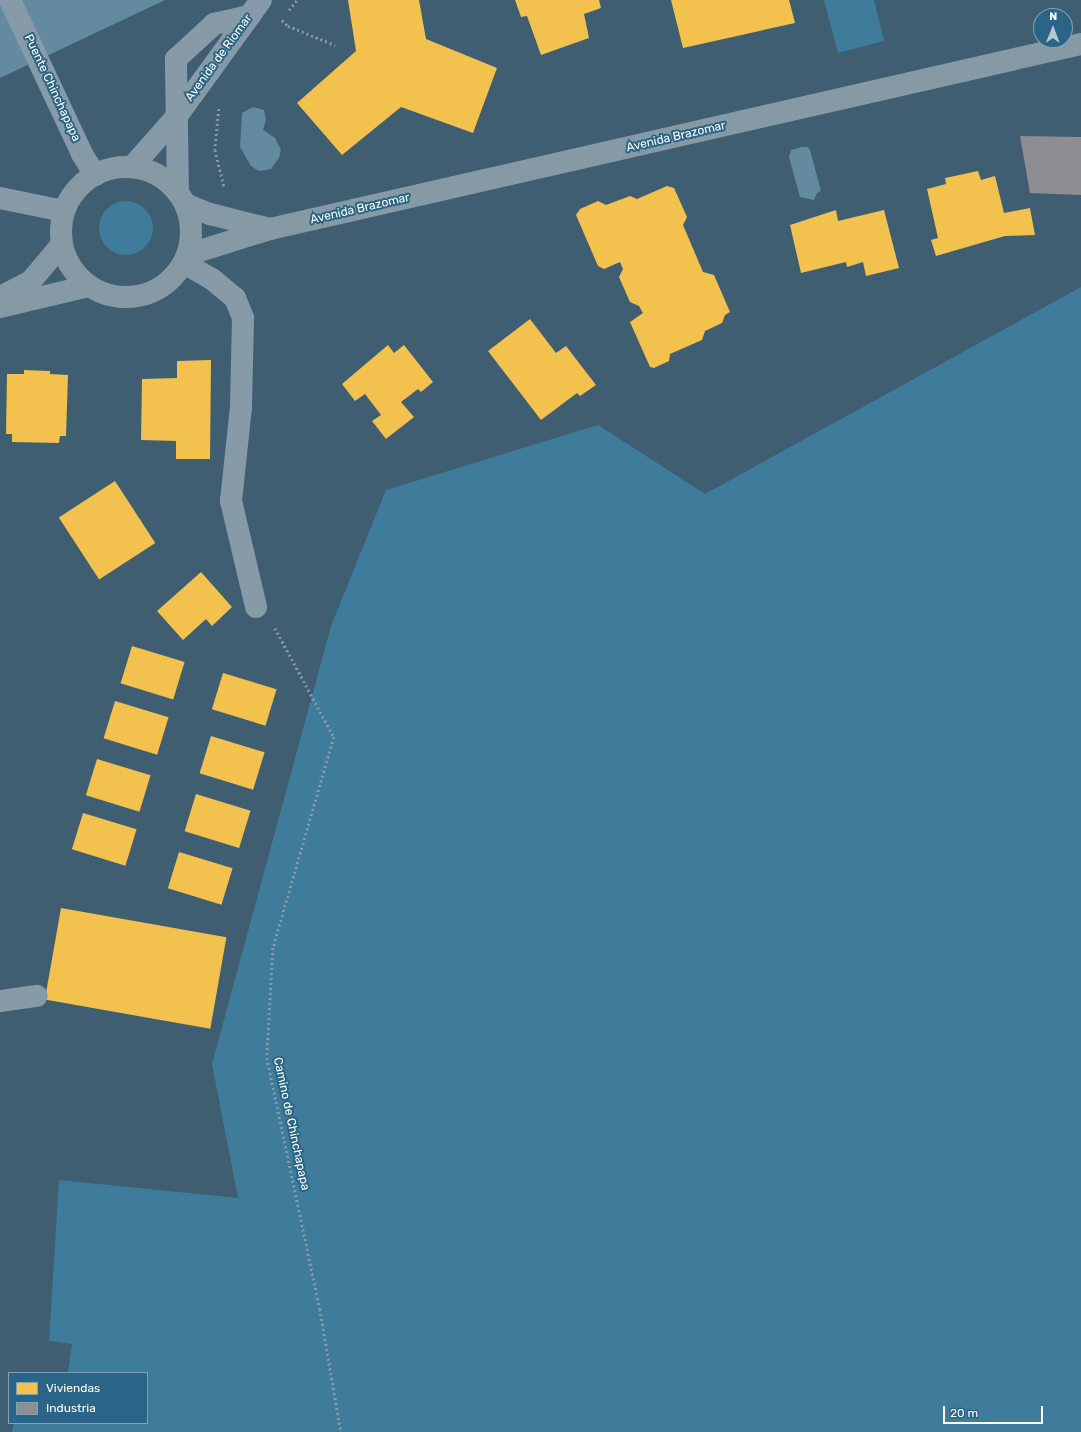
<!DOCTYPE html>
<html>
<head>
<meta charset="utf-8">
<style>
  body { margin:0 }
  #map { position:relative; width:1081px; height:1432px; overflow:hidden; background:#3f5e71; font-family:Rubik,sans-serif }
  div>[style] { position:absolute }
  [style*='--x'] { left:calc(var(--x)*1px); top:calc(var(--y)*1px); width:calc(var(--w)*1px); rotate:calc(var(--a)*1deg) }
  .green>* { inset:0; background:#3f7b9b }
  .round { border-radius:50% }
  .water>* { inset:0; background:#648aa0 }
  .homes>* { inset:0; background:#f2c14e; transform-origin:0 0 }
  .industry>* { inset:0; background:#8d8d92 }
  .path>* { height:2.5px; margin-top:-1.25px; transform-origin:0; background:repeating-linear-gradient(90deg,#869aa7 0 2px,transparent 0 5px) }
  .minor>* { height:22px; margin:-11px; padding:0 11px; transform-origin:11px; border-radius:11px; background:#869aa7 }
  .highway>* { height:22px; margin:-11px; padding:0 11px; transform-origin:11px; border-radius:11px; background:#859aa5 }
  .highway>.ring { margin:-11px; padding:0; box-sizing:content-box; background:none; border:22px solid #859aa5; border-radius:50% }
  span { translate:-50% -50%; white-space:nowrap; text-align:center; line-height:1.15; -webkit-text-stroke:4px #2a6486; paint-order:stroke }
  .street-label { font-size:12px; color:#fff }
  .legend { position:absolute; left:8px; top:1372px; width:140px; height:52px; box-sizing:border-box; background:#2a6486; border:1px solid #7fa2b6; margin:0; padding:5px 7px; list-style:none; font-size:12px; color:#fff }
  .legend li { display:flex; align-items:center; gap:8px; height:20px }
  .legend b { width:20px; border:1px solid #7fa2b6 }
  .north { position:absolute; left:1033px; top:8px; width:40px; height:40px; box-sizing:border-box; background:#2a6486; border:1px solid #7fa2b6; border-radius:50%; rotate:1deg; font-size:11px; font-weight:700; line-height:16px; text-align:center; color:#fff }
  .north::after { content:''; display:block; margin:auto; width:14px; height:18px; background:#bcc7cd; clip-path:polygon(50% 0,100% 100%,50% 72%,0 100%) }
  .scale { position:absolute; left:943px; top:1406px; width:100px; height:18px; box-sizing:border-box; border:2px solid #fff; border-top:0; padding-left:5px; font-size:12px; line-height:14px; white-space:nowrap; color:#fff; -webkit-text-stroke:3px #2a6486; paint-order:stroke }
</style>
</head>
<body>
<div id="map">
  <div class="green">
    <div style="clip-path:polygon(824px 0,874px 0,884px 41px,838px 53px)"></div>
    <div class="round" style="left:99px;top:201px;width:54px;height:54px"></div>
    <div style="clip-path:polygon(1081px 287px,1081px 1432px,12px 1432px,14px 1423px,147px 1423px,147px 1373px,68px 1373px,72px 1344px,49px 1341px,59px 1180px,238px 1198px,212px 1064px,331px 626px,386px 490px,598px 425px,705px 494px)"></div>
  </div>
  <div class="water">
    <div style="clip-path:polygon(0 0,165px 0,0 78px)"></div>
    <div style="clip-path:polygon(253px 107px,264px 110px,266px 120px,263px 130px,275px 138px,281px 150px,279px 158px,271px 169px,259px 171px,251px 166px,240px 147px,242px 113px)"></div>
    <div style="clip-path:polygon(802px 147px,808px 147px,810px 150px,821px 191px,817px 193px,814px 200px,800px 197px,789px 157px,791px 150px)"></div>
  </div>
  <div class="homes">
    <div style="clip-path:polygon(348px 0,419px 0,426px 39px,497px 68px,473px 133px,401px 107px,342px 155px,297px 103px,356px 51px)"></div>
    <div style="clip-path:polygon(515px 0,599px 0,601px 8px,584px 14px,589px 38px,541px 55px,527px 16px,521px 17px)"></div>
    <div style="clip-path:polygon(671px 0,789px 0,795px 23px,683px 48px)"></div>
    <div style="clip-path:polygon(978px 171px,981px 180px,995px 176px,1004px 213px,1030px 208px,1035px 235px,1005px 236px,936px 256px,931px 240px,938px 238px,927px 189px,946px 184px,945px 178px)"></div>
    <div style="clip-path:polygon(667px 186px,674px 188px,687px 217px,683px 225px,703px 272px,714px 275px,730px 312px,725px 315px,722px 323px,705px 331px,702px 340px,670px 354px,669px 361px,654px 368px,650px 367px,630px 322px,643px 313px,639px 306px,630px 302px,619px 277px,623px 269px,620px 262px,604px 269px,598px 266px,576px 215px,580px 209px,598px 201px,606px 205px,630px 196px,637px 199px)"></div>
    <div style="clip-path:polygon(836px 210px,838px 221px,884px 210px,899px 268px,866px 276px,863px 262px,847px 267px,846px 262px,801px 273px,790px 225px)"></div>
    <div style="clip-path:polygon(530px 319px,556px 353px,566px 346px,596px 385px,580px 396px,577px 393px,541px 420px,488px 351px)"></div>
    <div style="clip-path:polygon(388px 345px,394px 353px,404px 345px,433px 382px,421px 392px,418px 389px,401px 402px,414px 417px,386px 439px,372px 421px,381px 415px,365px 394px,355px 401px,342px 384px)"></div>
    <div style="clip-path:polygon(211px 360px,210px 459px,176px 459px,176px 441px,141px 440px,142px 379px,177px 378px,177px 361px)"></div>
    <div style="clip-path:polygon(24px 370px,50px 371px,50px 374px,68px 375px,66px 436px,60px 436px,59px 443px,12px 442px,12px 434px,6px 434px,7px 374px,24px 374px)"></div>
    <div style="left:115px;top:481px;width:74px;height:67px;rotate:57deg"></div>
    <div style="clip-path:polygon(201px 572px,232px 607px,212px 626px,206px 619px,183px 640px,157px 611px)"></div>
    <div style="left:132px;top:646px;width:55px;height:39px;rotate:17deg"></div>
    <div style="left:223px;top:673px;width:56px;height:38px;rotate:17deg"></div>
    <div style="left:115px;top:701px;width:56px;height:39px;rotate:17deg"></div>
    <div style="left:211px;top:736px;width:56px;height:39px;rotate:17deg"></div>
    <div style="left:97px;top:759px;width:56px;height:38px;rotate:17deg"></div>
    <div style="left:196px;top:794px;width:57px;height:39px;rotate:17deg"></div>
    <div style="left:83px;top:813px;width:56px;height:38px;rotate:17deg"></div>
    <div style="left:179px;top:852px;width:56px;height:38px;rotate:17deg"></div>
    <div style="left:61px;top:908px;width:168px;height:93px;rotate:10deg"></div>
  </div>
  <div class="industry">
    <div style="clip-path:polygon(1020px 136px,1081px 137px,1081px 195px,1030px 193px)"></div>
  </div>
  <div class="path">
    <div style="--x:289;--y:10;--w:13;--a:-51"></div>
    <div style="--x:282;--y:20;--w:8;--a:45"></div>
    <div style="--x:288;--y:26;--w:51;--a:22"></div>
    <div style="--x:219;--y:109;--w:41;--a:95.6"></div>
    <div style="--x:215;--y:150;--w:38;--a:76"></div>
    <div style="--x:275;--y:628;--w:124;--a:61.6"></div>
    <div style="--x:334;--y:737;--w:220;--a:106.1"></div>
    <div style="--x:273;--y:948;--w:110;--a:93.1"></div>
    <div style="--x:267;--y:1058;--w:257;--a:78.1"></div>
    <div style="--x:320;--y:1309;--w:125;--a:80.3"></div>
  </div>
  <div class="minor">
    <div style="--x:10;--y:0;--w:170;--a:64.9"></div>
    <div style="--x:82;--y:154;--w:25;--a:58"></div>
    <div style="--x:132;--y:167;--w:68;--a:-48.6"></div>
    <div style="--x:177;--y:116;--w:143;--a:-54.1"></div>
    <div style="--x:178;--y:193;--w:134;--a:-90.9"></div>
    <div style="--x:176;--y:59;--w:52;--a:-42.6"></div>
    <div style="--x:214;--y:24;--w:37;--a:-13"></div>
    <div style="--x:0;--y:198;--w:65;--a:11.5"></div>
    <div style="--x:184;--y:263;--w:32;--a:30"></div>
    <div style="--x:212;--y:279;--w:30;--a:40"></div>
    <div style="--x:235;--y:298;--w:22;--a:68"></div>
    <div style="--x:243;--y:318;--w:89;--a:91.3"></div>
    <div style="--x:241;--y:407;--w:95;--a:96.1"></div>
    <div style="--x:231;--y:501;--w:109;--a:76.7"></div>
    <div style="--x:0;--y:1001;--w:37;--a:-8"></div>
  </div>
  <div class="highway">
    <div class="ring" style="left:61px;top:167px;width:108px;height:108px"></div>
    <div style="--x:185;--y:204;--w:27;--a:22"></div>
    <div style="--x:210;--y:214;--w:62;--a:14"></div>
    <div style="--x:190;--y:254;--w:84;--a:-17.4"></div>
    <div style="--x:270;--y:229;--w:832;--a:-12.85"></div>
    <div style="--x:0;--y:297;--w:35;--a:-27"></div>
    <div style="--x:31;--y:281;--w:48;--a:-50"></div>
    <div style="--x:0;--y:307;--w:91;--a:-13.3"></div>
  </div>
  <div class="street-label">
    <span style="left:219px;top:58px;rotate:-54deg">Avenida de Riomar</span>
    <span style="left:52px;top:88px;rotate:65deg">Puente Chinchapapa</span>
    <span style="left:676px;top:137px;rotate:-13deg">Avenida Brazomar</span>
    <span style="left:360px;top:209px;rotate:-13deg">Avenida Brazomar</span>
    <span style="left:291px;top:1124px;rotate:78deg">Camino de Chinchapapa</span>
  </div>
  <ul class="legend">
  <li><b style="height:11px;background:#f2c14e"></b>Viviendas</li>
  <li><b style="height:11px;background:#8d8d92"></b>Industria</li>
  </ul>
  <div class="north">N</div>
  <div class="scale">20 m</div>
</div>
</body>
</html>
